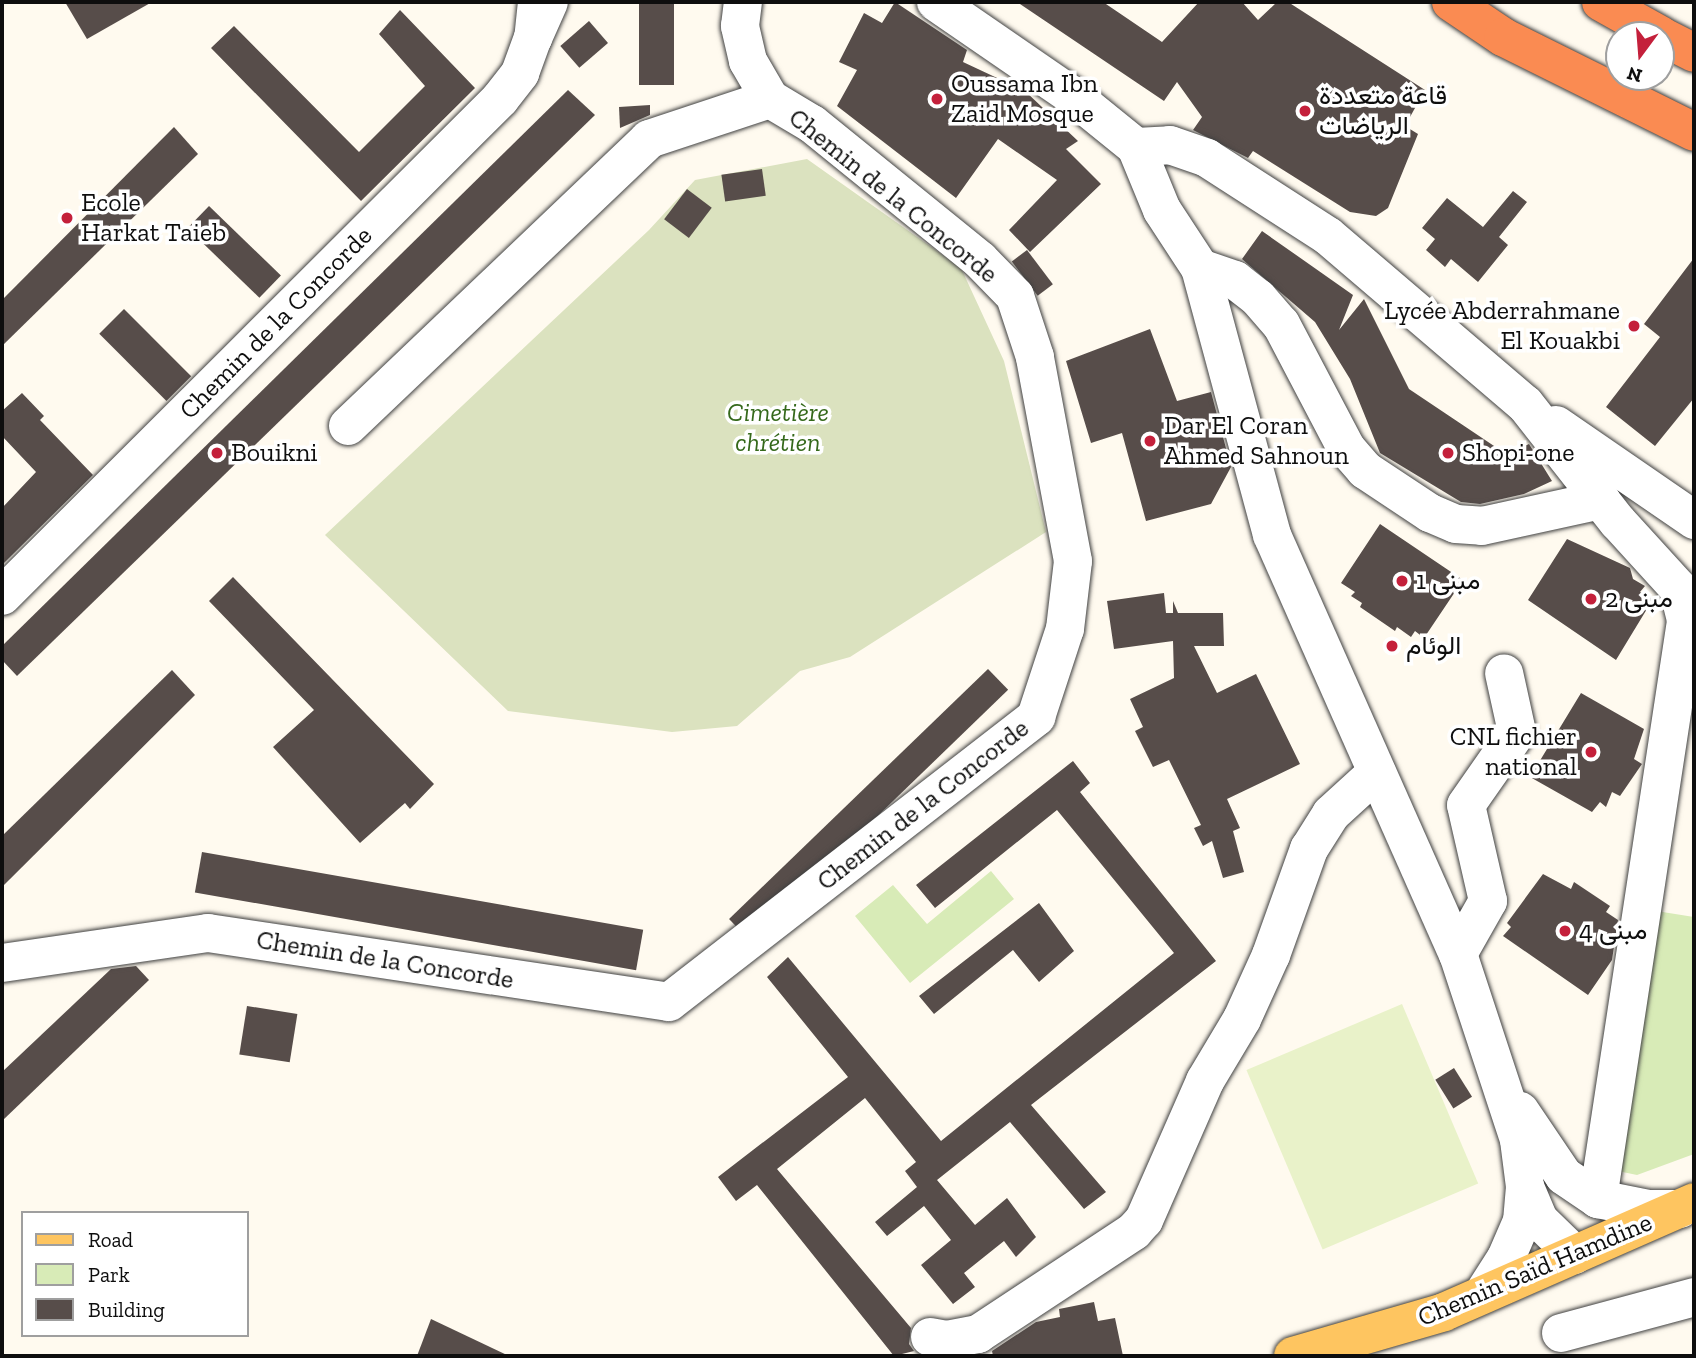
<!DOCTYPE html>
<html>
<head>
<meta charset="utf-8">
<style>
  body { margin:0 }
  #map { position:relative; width:1696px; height:1358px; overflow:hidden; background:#fffaef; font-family:"Zilla Slab",Vazirmatn,serif }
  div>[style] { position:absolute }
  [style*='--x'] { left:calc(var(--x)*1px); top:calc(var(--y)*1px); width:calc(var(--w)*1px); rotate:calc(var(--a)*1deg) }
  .green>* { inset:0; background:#d8ebb7 }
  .cemetery>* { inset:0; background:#dbe2bf }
  .pitch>* { inset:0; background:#e9f2c9; transform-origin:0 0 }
  .building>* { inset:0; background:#574d4a; transform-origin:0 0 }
  .roads { filter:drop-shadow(0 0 2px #414141) drop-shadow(0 0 2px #414141) }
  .minor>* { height:38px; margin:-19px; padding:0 19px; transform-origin:19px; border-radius:19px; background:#fff }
  .major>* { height:38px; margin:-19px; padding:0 19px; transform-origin:19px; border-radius:19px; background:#fec560 }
  .highway>* { height:38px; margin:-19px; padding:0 19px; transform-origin:19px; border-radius:19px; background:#fa8b52 }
  .dots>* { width:19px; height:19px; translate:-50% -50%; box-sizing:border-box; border:4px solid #fff; border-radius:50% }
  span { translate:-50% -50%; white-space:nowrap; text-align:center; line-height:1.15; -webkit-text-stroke:7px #fff; paint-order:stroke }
  .poi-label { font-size:26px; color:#0e0e0e }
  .left { translate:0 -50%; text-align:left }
  .right { translate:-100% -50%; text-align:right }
  .street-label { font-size:26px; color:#0e0e0e }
  .park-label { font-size:26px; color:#35691b; font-style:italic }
  .frame { position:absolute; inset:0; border:4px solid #0e0e0e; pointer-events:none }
  .legend { position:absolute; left:21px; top:1211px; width:228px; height:126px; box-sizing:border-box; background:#fff; border:2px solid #9f9f9f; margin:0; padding:9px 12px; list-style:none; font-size:21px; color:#0e0e0e }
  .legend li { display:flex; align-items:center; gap:14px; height:35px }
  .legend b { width:35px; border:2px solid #9f9f9f }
  .north { position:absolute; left:1605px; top:21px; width:70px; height:70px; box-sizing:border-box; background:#fff; border:2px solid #9f9f9f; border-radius:50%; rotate:196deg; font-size:19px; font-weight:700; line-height:28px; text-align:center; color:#0e0e0e }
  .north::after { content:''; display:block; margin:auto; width:24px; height:32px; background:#c4203b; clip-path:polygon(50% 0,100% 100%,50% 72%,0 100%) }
</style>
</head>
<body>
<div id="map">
  <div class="green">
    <div style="clip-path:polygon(991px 871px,1014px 899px,910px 983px,855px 916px,893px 885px,927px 924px)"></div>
    <div style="clip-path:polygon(1650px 910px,1694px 917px,1694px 1154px,1637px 1175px,1613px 1170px)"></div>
  </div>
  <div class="cemetery">
    <div style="clip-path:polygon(807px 159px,961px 268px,1004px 361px,1046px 532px,850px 657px,800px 671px,737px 726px,672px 732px,508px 711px,325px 535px,649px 230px,695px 180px)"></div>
  </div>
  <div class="pitch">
    <div style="left:1402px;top:1004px;width:195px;height:169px;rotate:67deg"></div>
  </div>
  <div class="building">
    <div style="clip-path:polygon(65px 2px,152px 2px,87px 39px)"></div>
    <div style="left:639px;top:2px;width:35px;height:83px"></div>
    <div style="clip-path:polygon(895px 2px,967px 50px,963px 62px,1025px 91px,1078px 141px,1066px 149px,1101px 184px,1030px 252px,1009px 230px,1057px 180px,998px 139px,956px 198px,837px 106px,857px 70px,839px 62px,864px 13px,882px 23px)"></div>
    <div style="clip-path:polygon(1017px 2px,1103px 2px,1162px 42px,1199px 2px,1242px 2px,1258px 20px,1277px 2px,1288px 2px,1425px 90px,1405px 126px,1418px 134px,1388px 208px,1376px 216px,1350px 212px,1253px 151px,1248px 158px,1193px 130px,1202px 117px,1177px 82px,1164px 101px)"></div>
    <div style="clip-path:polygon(400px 10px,475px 88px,361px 201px,211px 48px,234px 26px,359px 152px,425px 86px,379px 34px)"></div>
    <div style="left:589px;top:21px;width:29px;height:38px;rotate:49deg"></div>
    <div style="clip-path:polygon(568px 90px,595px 115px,17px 676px,2px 660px,2px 646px)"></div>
    <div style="clip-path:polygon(650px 105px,650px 115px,620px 128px,619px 107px)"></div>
    <div style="clip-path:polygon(174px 127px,198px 154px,2px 346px,2px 300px)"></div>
    <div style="left:762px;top:169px;width:27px;height:41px;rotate:82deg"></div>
    <div style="left:687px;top:189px;width:31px;height:38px;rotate:37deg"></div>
    <div style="clip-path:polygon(1513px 191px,1527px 202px,1499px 237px,1508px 245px,1478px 282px,1451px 259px,1445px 267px,1426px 250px,1435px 239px,1422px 228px,1447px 198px,1483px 227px)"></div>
    <div style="left:209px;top:206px;width:100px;height:31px;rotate:44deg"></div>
    <div style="clip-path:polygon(1262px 231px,1353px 295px,1339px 330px,1364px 299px,1409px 389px,1506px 454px,1529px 444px,1552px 481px,1524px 494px,1480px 504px,1461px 502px,1380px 453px,1350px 379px,1315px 322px,1242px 259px)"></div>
    <div style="left:1027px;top:250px;width:43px;height:19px;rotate:53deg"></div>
    <div style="clip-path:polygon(1694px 258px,1694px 398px,1655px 446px,1606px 407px,1660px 337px,1644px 324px)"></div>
    <div style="left:124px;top:309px;width:95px;height:35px;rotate:45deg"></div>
    <div style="clip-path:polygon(1150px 329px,1177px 401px,1211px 392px,1231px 467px,1211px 504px,1146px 521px,1122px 433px,1091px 443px,1066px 361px)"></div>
    <div style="clip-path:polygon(22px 393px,44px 416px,40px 420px,93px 475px,2px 565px,2px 508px,36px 472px,2px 436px,2px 411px)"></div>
    <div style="clip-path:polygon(1380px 524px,1463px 580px,1424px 638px,1415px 631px,1411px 637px,1397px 627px,1395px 631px,1360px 607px,1362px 603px,1351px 596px,1355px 592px,1341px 583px)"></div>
    <div style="clip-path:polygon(1567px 539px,1630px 568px,1633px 579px,1645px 586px,1640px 592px,1653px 599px,1616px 660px,1528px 600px)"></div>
    <div style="clip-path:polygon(233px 577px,434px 784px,410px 809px,405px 803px,360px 843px,273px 747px,314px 710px,209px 601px)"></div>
    <div style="clip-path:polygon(1164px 593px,1166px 613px,1173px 613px,1173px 601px,1178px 613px,1223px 613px,1224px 646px,1194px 646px,1217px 693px,1256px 674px,1300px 764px,1227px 799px,1240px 828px,1233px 831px,1244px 872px,1223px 878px,1212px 841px,1203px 846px,1194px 828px,1201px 825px,1169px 760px,1153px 767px,1135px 731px,1143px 727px,1130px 699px,1174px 678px,1173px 641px,1114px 649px,1107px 601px)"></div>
    <div style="left:988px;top:669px;width:29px;height:360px;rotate:46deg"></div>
    <div style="clip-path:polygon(172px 670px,195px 695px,2px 887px,2px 836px)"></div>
    <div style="clip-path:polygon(1581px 693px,1644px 729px,1634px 759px,1642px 764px,1620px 796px,1612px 792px,1606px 807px,1600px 802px,1592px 812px,1530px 777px)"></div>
    <div style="clip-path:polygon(1073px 761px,1090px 783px,1080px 792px,1216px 961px,1031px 1105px,1106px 1192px,1084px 1209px,1010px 1122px,937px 1180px,975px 1225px,1007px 1198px,1036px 1237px,1016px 1257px,1004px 1241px,964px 1273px,975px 1287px,953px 1304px,921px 1265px,951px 1240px,924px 1206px,887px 1236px,875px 1222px,917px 1187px,905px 1171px,916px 1162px,865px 1098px,777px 1169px,911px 1328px,909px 1344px,914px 1351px,894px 1356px,757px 1185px,736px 1201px,718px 1177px,848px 1077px,767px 977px,788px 957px,941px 1141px,1174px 953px,1057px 810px,935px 908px,916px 885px)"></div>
    <div style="left:202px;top:852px;width:448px;height:41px;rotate:10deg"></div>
    <div style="clip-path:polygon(1543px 874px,1571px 889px,1574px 882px,1610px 906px,1606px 912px,1618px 920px,1612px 960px,1588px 995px,1503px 936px,1511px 927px,1507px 923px)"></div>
    <div style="clip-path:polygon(1039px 903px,1074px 951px,1039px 982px,1013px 950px,934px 1014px,919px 996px)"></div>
    <div style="clip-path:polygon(136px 966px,149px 980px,2px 1121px,2px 1072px,111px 969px)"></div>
    <div style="left:247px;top:1006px;width:51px;height:49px;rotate:9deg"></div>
    <div style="left:1454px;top:1068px;width:34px;height:22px;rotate:58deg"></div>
    <div style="clip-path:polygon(1094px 1302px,1098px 1321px,1115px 1318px,1123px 1356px,993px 1356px,992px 1351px,1036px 1322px,1060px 1317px,1059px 1309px)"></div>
    <div style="clip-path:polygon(431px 1319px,509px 1356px,417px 1356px)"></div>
  </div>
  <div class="roads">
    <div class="minor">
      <div style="--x:537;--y:2;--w:36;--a:96"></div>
      <div style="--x:533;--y:38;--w:39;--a:-66"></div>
      <div style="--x:936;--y:2;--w:166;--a:34.5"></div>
      <div style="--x:1073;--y:96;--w:81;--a:39"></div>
      <div style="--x:1136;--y:147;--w:68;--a:67.6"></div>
      <div style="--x:1162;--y:210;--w:69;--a:56.8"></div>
      <div style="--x:1200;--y:268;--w:277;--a:74.9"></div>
      <div style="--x:1272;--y:535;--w:458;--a:66.1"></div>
      <div style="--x:1458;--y:954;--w:196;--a:71.8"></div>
      <div style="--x:1519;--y:1140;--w:47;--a:82.7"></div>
      <div style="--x:1525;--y:1187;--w:34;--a:95"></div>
      <div style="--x:1522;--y:1221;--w:40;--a:113.4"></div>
      <div style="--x:1506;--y:1258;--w:43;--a:122.6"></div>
      <div style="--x:1136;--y:147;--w:34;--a:-3"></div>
      <div style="--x:1170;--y:145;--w:39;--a:19"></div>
      <div style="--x:1207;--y:158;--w:144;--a:32.8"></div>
      <div style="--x:1328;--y:236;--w:259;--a:40.5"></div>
      <div style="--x:1525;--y:404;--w:150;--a:51.8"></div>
      <div style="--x:1618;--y:522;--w:89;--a:47.7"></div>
      <div style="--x:1678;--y:588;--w:34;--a:76"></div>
      <div style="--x:1686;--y:621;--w:585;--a:98.66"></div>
      <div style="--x:1200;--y:268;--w:37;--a:19"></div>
      <div style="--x:1235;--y:280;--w:29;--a:38"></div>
      <div style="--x:1258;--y:298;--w:35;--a:49"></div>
      <div style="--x:1281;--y:324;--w:140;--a:62.3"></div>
      <div style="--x:1346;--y:448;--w:29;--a:49"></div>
      <div style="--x:1365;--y:470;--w:78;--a:33.5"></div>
      <div style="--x:1430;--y:513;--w:28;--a:23"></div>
      <div style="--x:1456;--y:524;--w:26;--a:4"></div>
      <div style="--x:1482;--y:526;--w:122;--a:-12.3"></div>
      <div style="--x:1556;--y:425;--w:168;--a:34.5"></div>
      <div style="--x:348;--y:426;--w:416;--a:-43.6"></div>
      <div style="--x:649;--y:139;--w:127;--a:-18.3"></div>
      <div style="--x:2;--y:596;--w:704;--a:-44.94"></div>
      <div style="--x:500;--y:99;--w:33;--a:-52"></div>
      <div style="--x:520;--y:73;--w:37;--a:-70"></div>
      <div style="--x:1458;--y:954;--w:61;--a:-60.5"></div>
      <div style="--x:1488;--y:901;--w:98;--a:-102.9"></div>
      <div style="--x:1466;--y:805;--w:89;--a:-55.1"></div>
      <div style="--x:1517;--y:732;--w:60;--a:-102.4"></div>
      <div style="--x:2;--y:963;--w:208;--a:-8.3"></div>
      <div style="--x:208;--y:933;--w:466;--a:8.5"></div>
      <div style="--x:669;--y:1002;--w:465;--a:-37.8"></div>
      <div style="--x:1036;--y:717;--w:93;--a:-71.8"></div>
      <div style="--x:1065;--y:629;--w:68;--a:-83.3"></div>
      <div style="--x:1073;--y:561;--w:208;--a:-100.6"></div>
      <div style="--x:1035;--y:357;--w:64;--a:-108.2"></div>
      <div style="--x:1015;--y:296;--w:50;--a:-134.2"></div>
      <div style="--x:980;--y:260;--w:216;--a:-141"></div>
      <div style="--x:812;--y:124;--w:49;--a:-149.2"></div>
      <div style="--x:770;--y:99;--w:44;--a:-120.1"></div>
      <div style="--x:748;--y:61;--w:36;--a:-103"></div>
      <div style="--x:740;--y:26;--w:24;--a:-83"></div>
      <div style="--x:1520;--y:1111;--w:78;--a:55.9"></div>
      <div style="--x:1564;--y:1176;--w:41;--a:34.1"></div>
      <div style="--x:1598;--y:1199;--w:51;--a:11.3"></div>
      <div style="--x:1648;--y:1209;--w:32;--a:0"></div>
      <div style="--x:1525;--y:1187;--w:36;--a:67"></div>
      <div style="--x:1539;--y:1220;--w:50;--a:44.2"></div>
      <div style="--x:1561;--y:1333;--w:138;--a:-15.1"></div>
      <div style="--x:930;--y:1337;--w:17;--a:10"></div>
      <div style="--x:947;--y:1340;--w:32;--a:-11"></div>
      <div style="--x:978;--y:1334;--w:187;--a:-33.4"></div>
      <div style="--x:1134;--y:1231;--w:15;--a:-48"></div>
      <div style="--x:1144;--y:1220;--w:152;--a:-66.3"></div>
      <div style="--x:1205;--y:1081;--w:72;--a:-59.2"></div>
      <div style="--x:1242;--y:1019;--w:70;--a:-65.6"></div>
      <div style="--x:1271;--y:955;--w:113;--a:-70.3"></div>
      <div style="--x:1309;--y:849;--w:41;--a:-57.8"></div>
      <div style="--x:1331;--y:814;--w:62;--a:-42.4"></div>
    </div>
    <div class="major">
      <div style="--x:1293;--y:1356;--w:157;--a:-16.2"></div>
      <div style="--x:1444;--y:1312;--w:273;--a:-23.7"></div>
    </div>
    <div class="highway">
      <div style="--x:1451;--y:2;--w:63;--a:33.9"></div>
      <div style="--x:1503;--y:37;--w:213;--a:26.4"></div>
      <div style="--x:1601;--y:2;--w:68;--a:29.2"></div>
      <div style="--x:1661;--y:36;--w:37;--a:27"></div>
    </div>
  </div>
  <div class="dots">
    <div style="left:937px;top:99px;background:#c4203b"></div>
    <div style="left:1305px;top:111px;background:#c4203b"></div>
    <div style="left:67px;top:218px;background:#c4203b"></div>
    <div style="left:1634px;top:326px;background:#c4203b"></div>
    <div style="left:1150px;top:441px;background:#c4203b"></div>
    <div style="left:217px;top:453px;background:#c4203b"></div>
    <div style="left:1448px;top:453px;background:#c4203b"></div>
    <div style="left:1402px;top:581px;background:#c4203b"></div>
    <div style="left:1591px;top:599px;background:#c4203b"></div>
    <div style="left:1392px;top:646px;background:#c4203b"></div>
    <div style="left:1591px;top:752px;background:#c4203b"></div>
    <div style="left:1565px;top:931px;background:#c4203b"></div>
  </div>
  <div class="poi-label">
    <span class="left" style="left:951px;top:99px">Oussama Ibn<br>Zaid Mosque</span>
    <span class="left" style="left:1319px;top:111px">قاعة متعددة<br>الرياضات</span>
    <span class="left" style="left:81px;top:218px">Ecole<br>Harkat Taieb</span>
    <span class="right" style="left:1620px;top:326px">Lycée Abderrahmane<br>El Kouakbi</span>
    <span class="left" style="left:1164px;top:441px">Dar El Coran<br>Ahmed Sahnoun</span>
    <span class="left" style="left:231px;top:453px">Bouikni</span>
    <span class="left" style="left:1462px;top:453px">Shopi-one</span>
    <span class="left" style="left:1416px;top:581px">مبنى 1</span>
    <span class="left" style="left:1605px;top:599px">مبنى 2</span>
    <span class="left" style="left:1406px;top:646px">الوئام</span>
    <span class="right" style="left:1577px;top:752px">CNL fichier<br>national</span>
    <span class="left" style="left:1579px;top:931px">مبنى 4</span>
  </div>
  <div class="street-label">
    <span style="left:893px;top:196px;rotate:39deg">Chemin de la Concorde</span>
    <span style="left:276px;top:323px;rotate:-45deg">Chemin de la Concorde</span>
    <span style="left:923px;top:805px;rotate:-38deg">Chemin de la Concorde</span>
    <span style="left:385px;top:960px;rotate:9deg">Chemin de la Concorde</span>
    <span style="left:1535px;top:1270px;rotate:-23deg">Chemin Saïd Hamdine</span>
  </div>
  <div class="park-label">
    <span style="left:778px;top:428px">Cimetière<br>chrétien</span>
  </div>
  <div class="frame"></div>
  <ul class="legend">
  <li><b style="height:9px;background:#fec560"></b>Road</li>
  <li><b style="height:19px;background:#d8ebb7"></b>Park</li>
  <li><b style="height:19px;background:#574d4a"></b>Building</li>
  </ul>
  <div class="north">N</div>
</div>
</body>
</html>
